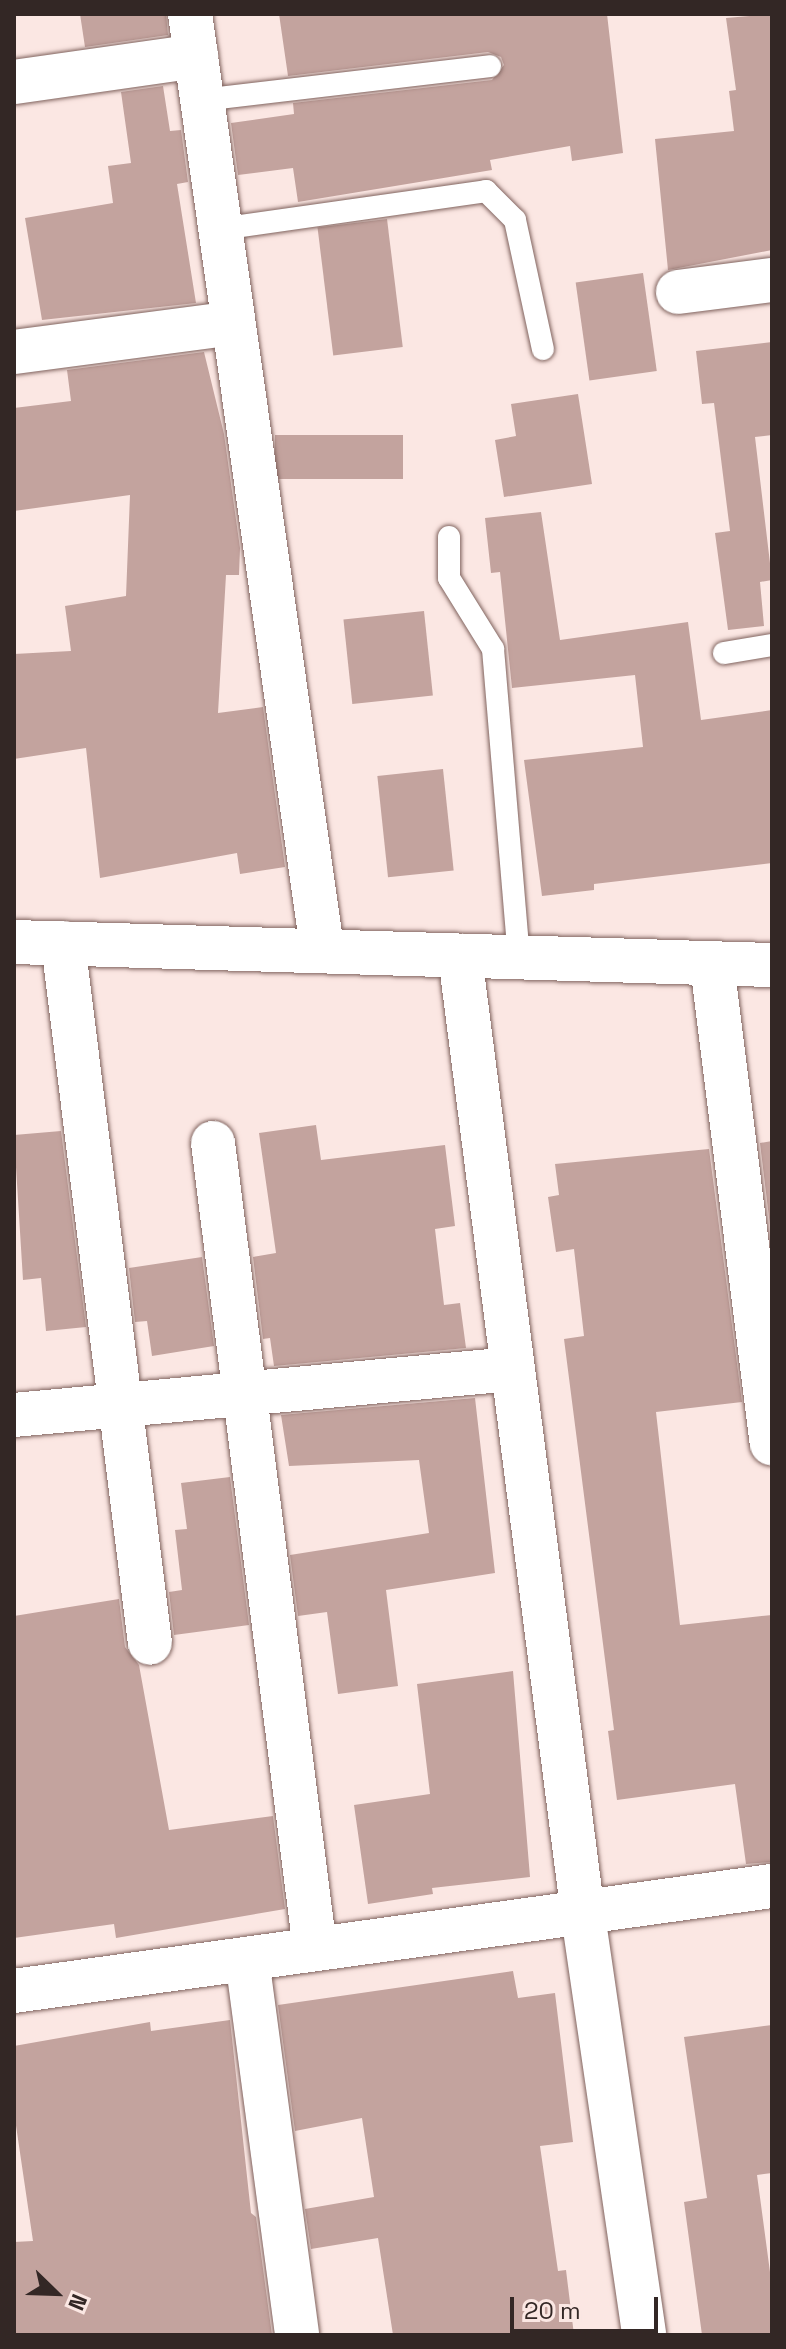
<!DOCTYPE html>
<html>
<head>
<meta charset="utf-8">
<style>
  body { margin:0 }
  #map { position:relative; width:786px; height:2349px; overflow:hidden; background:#fbe7e3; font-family:"Space Grotesk",sans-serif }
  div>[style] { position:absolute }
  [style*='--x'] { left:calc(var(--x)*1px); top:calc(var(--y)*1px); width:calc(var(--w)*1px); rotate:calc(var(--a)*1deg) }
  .building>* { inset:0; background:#c3a39e; transform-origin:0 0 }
  .roads { filter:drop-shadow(0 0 2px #80635e) drop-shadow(0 0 2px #80635e) }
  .lane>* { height:22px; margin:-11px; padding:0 11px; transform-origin:11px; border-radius:11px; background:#fff }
  .street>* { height:44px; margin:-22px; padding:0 22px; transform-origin:22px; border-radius:22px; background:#fff }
  .secondary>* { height:44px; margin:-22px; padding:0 22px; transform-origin:22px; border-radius:22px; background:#fff }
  span { translate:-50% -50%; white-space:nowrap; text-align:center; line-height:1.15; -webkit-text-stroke:8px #fbe7e3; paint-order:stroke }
  .frame { position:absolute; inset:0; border:16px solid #332725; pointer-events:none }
  .north { position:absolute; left:16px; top:2253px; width:80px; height:80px; -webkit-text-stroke:6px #fbe7e3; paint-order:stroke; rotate:113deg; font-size:22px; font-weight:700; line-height:32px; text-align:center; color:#332725 }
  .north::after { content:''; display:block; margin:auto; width:28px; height:36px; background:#332725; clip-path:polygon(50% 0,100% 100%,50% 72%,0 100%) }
  .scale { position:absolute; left:510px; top:2297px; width:148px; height:36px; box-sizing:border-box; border:4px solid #332725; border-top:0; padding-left:10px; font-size:24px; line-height:28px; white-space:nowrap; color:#332725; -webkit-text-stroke:6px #fbe7e3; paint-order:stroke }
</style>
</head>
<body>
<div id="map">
  <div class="building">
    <div style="clip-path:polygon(80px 14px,166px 14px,168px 35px,85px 47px)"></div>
    <div style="clip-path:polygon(279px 14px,607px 14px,623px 153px,572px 161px,570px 146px,490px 160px,492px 170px,298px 202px,293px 168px,238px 175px,231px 123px,294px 114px,293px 103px,492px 80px,504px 65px,501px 57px,488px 52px,288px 76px)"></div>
    <div style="clip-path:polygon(772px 14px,772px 250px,668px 270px,655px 139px,734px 131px,729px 91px,736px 90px,726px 18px)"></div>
    <div style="clip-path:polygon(163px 86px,170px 131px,181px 130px,188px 182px,177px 184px,196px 303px,42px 320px,25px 218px,113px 203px,108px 166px,131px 163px,121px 92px)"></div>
    <div style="left:387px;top:219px;width:129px;height:70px;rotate:83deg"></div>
    <div style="left:643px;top:273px;width:99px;height:68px;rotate:82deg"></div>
    <div style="clip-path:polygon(772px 342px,772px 435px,755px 437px,772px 580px,760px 582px,764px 626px,728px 630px,715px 533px,730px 531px,714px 403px,702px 404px,696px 351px)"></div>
    <div style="clip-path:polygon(204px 352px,224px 434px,240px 548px,239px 575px,226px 575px,218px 713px,263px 707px,285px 867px,240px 874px,237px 853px,100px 878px,86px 748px,14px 759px,14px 654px,71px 651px,65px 606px,126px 596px,130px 495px,14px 511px,14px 408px,71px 401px,67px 370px)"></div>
    <div style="clip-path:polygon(578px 394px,592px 484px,504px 497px,495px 440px,516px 436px,511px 404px)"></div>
    <div style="left:275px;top:435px;width:128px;height:44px"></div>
    <div style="clip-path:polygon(541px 512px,560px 640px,688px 622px,701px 720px,772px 710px,772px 863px,594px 884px,594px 890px,542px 896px,524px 760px,643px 747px,635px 675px,512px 688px,500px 572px,491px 573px,485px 518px)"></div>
    <div style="left:424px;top:611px;width:85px;height:81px;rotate:84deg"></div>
    <div style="left:443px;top:769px;width:102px;height:66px;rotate:84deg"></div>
    <div style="clip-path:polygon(316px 1125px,321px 1160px,445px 1145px,455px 1226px,435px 1229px,444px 1305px,460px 1303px,466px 1348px,274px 1366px,270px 1338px,263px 1339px,253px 1257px,276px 1253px,259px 1133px)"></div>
    <div style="clip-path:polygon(61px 1131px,86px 1327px,46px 1331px,41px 1278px,23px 1280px,14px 1135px)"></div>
    <div style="clip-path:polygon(772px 1141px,772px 1242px,760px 1143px)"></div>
    <div style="clip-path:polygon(709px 1149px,742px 1402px,656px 1412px,680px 1625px,772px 1615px,772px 1862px,746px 1864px,735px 1784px,617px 1800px,608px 1731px,614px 1730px,564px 1339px,584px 1336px,574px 1249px,556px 1252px,548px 1197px,559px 1195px,555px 1164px)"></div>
    <div style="clip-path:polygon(202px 1257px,214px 1346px,152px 1356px,147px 1321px,135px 1322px,129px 1268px)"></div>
    <div style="clip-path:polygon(475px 1398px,495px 1573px,386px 1590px,398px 1686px,338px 1694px,327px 1612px,298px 1616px,290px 1555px,429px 1533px,419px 1460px,289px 1466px,281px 1415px)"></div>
    <div style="clip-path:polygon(230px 1477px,249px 1625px,174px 1635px,169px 1592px,182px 1590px,175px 1530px,187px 1529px,181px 1483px)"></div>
    <div style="clip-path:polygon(119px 1599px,125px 1647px,139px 1665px,169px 1830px,273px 1816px,285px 1909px,116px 1938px,114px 1924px,14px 1938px,14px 1616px)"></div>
    <div style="clip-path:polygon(513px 1671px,530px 1877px,432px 1888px,433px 1894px,368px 1904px,354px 1805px,430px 1794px,417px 1684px)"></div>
    <div style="clip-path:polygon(513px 1971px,518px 1998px,555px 1993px,573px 2142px,540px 2146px,558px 2271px,566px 2270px,574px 2335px,393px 2335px,378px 2238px,311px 2249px,305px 2209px,374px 2197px,362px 2118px,295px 2131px,278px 2005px)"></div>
    <div style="clip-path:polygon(230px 2020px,251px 2213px,256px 2217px,272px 2335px,14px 2335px,14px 2242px,33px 2241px,14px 2112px,14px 2046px,150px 2022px,151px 2031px)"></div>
    <div style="clip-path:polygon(772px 2025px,772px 2173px,757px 2175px,772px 2287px,772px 2335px,702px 2335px,684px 2202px,707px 2198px,684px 2037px)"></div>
  </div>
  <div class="roads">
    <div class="lane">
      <div style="--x:202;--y:100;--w:290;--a:-6.7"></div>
      <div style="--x:220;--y:229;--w:269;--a:-8.1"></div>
      <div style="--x:486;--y:191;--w:41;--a:45"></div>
      <div style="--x:515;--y:220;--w:132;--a:77.8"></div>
      <div style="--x:449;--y:537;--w:41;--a:90"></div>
      <div style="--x:449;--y:578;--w:84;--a:58.2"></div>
      <div style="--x:493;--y:649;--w:310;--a:85.2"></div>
      <div style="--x:724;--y:653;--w:49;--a:-9.5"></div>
    </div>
    <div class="street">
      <div style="--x:190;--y:14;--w:944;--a:81.96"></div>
      <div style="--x:14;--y:82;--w:184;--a:-8.1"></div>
      <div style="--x:678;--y:292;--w:95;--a:-7.3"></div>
      <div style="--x:14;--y:352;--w:221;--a:-7.5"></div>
      <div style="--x:63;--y:943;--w:705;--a:82.92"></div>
      <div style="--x:712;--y:964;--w:483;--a:82.9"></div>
      <div style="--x:213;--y:1143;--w:812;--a:82.79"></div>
      <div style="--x:14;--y:1415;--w:500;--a:-5.28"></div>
      <div style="--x:247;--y:1959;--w:379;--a:82.4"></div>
      <div style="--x:14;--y:1991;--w:765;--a:-7.89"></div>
    </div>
    <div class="secondary">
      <div style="--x:14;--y:942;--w:758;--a:1.74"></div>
      <div style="--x:460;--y:956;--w:967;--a:82.69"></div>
      <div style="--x:583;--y:1915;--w:424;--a:81.7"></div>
    </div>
  </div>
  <div class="frame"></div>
  <div class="north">N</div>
  <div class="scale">20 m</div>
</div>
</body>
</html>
